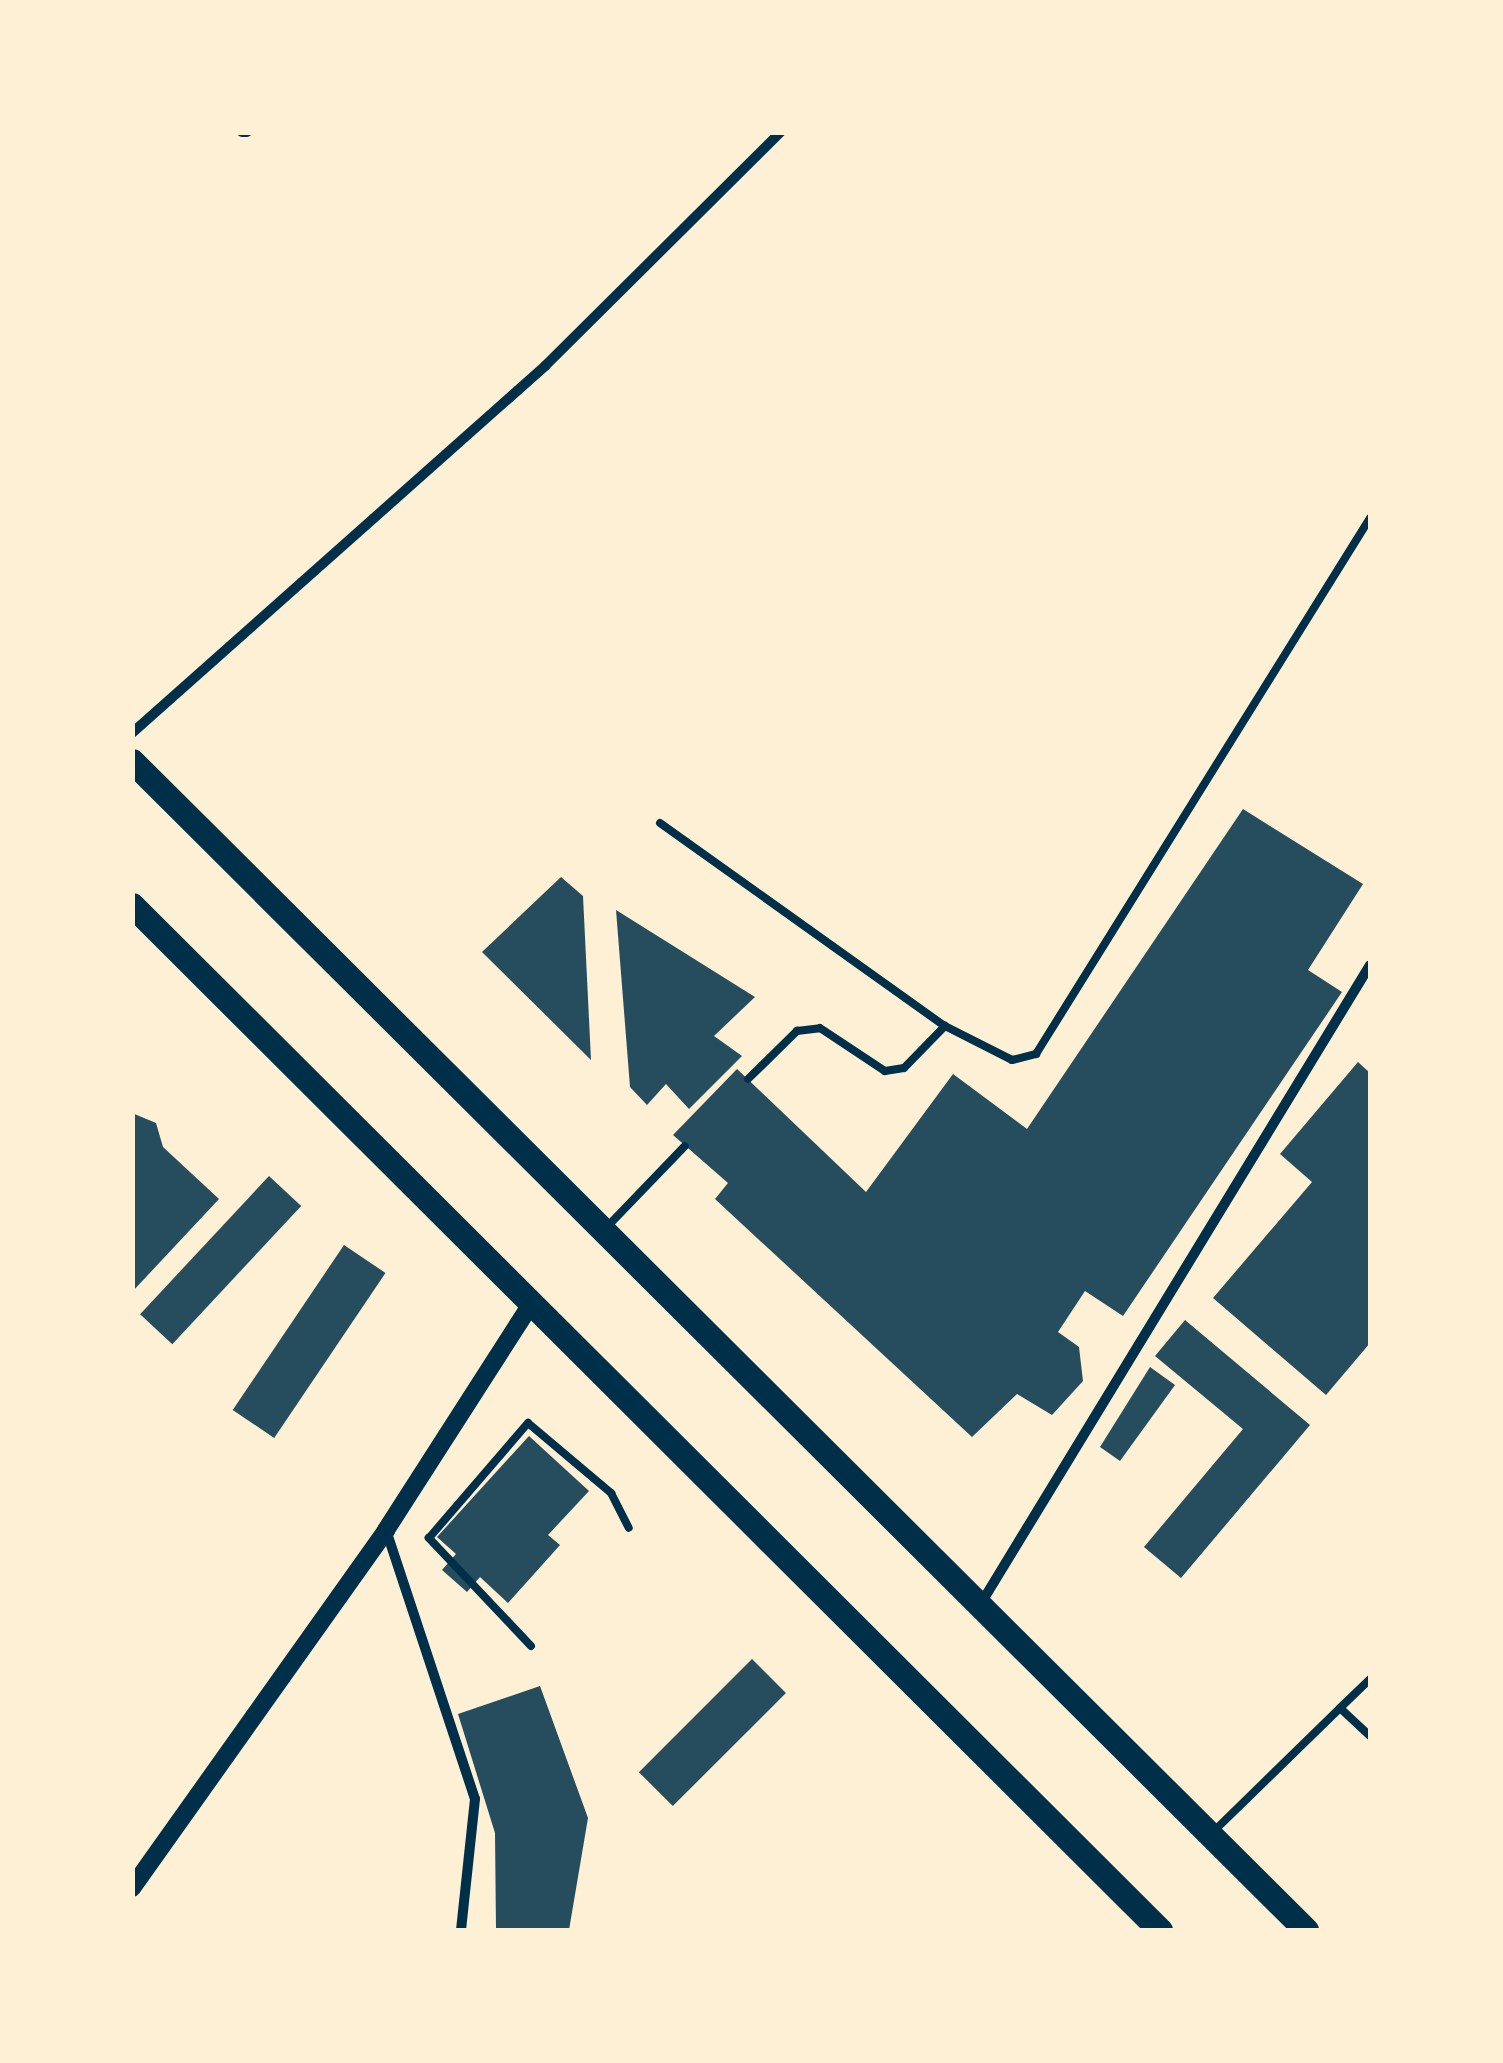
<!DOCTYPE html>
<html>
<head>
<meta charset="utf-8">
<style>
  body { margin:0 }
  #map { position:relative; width:1503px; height:2063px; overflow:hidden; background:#fdf0d5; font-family:"Open Sans",sans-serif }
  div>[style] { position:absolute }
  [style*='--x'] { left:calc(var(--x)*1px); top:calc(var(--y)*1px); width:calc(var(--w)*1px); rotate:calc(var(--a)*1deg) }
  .building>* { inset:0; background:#264d5e; transform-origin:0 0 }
  .service>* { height:8px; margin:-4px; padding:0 4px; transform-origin:4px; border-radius:4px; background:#003049 }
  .minor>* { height:10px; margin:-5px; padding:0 5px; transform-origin:5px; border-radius:5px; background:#003049 }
  .tertiary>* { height:18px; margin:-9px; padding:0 9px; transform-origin:9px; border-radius:9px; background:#003049 }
  .primary>* { height:25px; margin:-12.5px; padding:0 12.5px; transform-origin:12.5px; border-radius:12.5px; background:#003049 }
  span { translate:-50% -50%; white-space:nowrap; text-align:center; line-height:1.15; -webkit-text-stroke:8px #fdf0d5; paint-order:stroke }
  .frame { position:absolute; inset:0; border:135px solid #fdf0d5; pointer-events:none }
</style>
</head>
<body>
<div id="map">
  <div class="building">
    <div style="clip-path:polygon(1243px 809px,1363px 884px,1308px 970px,1342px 992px,1123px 1316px,1085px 1291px,1058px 1332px,1079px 1347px,1083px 1381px,1052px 1415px,1017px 1394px,972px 1437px,715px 1199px,728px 1183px,673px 1135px,737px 1069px,866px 1192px,953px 1074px,1027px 1129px)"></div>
    <div style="clip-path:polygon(561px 877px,583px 896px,591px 1060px,482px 952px)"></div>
    <div style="clip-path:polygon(616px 910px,755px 997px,714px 1036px,742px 1056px,689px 1109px,666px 1084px,647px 1105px,630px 1087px)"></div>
    <div style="clip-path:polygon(1358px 1062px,1370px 1073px,1370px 1343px,1326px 1395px,1213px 1298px,1312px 1182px,1280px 1154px)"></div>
    <div style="clip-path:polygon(132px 1113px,156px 1123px,163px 1147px,219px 1199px,132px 1292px)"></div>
    <div style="left:269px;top:1176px;width:44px;height:189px;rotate:43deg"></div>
    <div style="left:344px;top:1245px;width:50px;height:199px;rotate:34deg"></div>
    <div style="clip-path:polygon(1185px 1320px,1310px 1425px,1181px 1578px,1144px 1547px,1243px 1429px,1155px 1356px)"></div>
    <div style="clip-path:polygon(1150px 1367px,1175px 1385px,1120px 1461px,1100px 1447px)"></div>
    <div style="clip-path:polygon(529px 1436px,589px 1491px,548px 1535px,560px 1545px,508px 1603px,480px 1577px,467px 1592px,442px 1570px,456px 1554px,437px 1537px)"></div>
    <div style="left:752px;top:1659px;width:48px;height:160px;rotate:45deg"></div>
    <div style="clip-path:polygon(540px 1686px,588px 1818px,569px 1930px,496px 1930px,495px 1833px,458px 1714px)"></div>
  </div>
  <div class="service">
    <div style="--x:660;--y:823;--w:350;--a:35.5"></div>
    <div style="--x:748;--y:1079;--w:69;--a:-44.4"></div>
    <div style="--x:797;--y:1031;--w:23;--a:-7"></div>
    <div style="--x:820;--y:1028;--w:78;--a:33.5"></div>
    <div style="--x:885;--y:1071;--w:19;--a:-9"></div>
    <div style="--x:904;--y:1068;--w:59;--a:-45.7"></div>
    <div style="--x:945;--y:1026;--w:75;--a:26.9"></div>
    <div style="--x:1012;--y:1060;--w:25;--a:-14"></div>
    <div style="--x:1036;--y:1054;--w:632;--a:-58.07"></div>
    <div style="--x:605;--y:1229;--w:115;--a:-46.1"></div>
    <div style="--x:531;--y:1646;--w:149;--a:-133.4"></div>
    <div style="--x:429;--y:1538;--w:152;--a:-49.3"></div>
    <div style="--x:528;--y:1423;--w:109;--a:40.1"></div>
    <div style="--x:611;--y:1493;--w:39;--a:63"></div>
    <div style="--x:1340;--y:1708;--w:42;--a:-44"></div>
    <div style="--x:1213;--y:1832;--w:177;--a:-44.3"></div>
    <div style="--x:1340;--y:1708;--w:41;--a:43"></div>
  </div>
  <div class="minor">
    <div style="--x:242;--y:132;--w:5;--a:0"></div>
    <div style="--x:132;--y:733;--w:553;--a:-41.62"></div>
    <div style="--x:545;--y:366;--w:332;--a:-44.8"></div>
    <div style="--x:386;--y:1530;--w:283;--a:71.7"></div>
    <div style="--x:475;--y:1799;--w:132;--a:96.1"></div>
    <div style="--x:980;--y:1605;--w:749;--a:-58.64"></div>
  </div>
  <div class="tertiary">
    <div style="--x:132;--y:1888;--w:439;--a:-54.6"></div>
    <div style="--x:386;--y:1530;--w:270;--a:-57.3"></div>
  </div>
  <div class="primary">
    <div style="--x:132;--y:761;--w:1657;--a:44.88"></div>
    <div style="--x:132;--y:905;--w:1452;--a:44.92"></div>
  </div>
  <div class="frame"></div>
</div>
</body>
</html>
